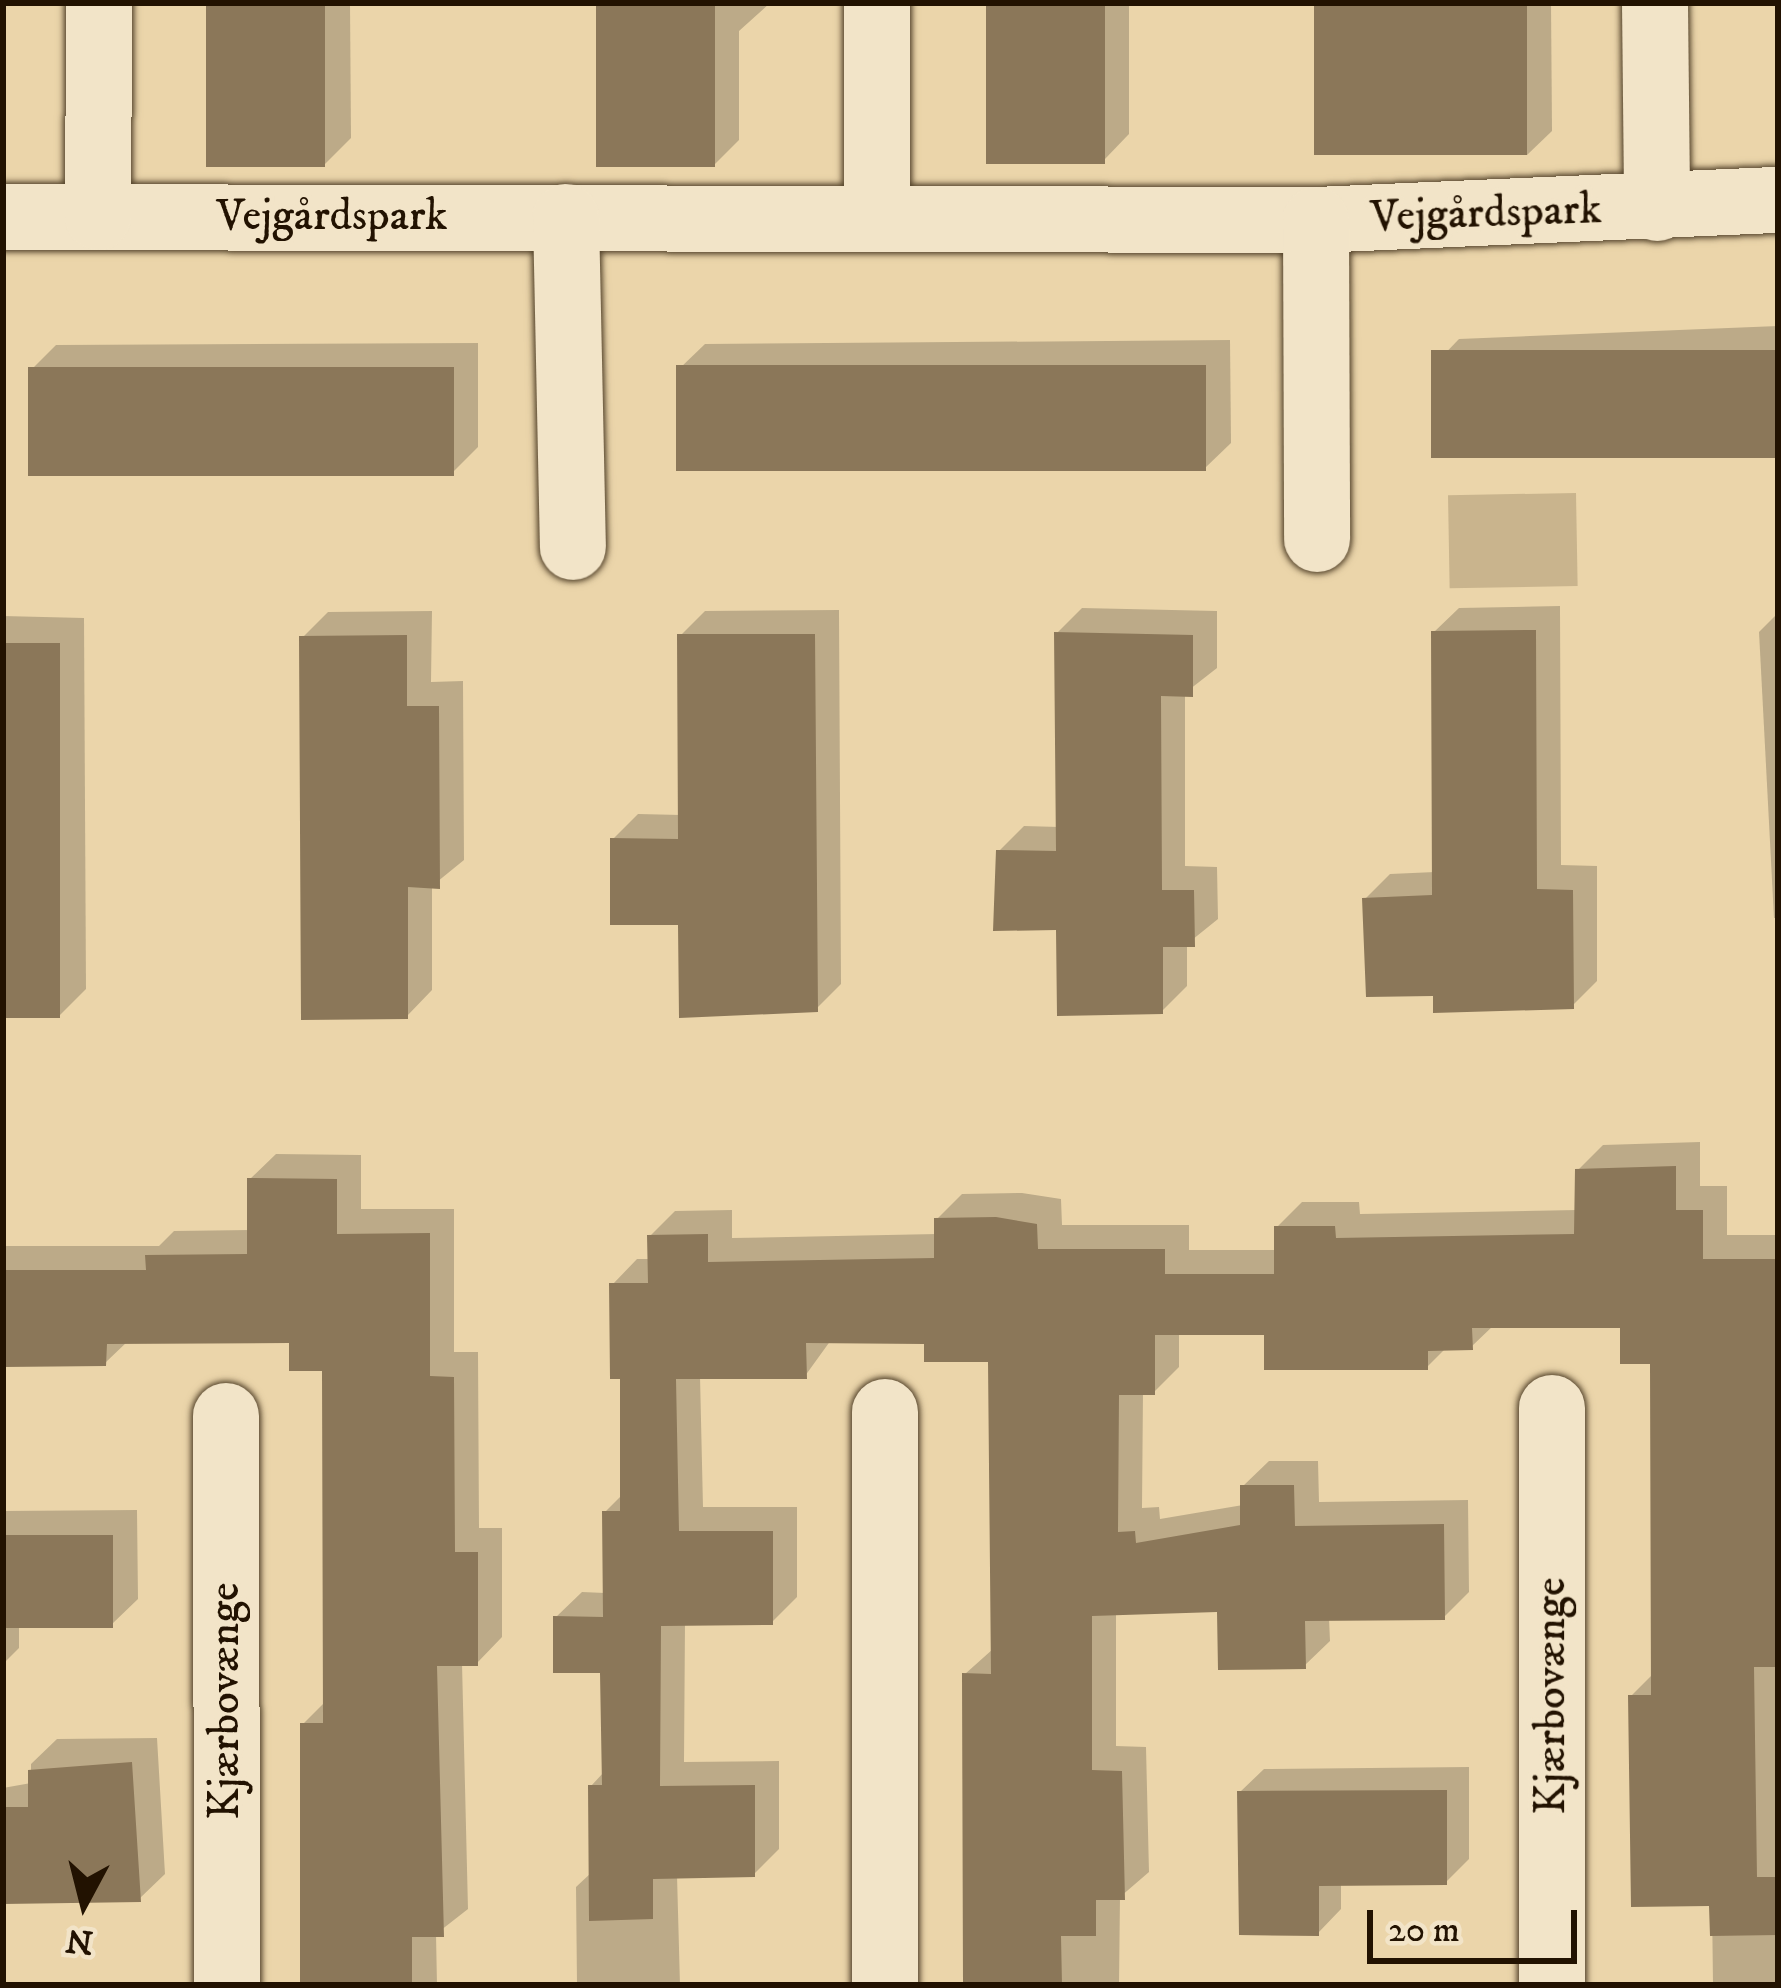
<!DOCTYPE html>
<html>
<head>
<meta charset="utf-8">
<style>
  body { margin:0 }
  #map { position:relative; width:1781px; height:1988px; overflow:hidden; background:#ebd5aa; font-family:"IM FELL DW Pica",serif }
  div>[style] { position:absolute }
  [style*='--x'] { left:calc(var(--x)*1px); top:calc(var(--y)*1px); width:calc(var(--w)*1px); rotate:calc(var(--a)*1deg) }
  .green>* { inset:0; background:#c9b48d; transform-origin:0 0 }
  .shadow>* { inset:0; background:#0003 }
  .building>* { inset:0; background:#8b7759; transform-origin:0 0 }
  .roads { filter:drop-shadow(0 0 3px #54432b) drop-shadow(0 0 3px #54432b) }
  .minor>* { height:66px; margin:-33px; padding:0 33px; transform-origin:33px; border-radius:33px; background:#f2e4c8 }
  span { translate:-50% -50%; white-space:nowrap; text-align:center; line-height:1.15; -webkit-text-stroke:10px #f2e4c8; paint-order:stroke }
  .street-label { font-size:45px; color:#221201 }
  .frame { position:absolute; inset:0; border:6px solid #221201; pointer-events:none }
  .north { position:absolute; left:24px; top:1844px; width:120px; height:120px; -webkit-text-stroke:9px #f2e4c8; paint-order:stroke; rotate:187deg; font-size:33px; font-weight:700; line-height:48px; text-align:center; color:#221201 }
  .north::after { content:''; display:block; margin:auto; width:42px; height:54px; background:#221201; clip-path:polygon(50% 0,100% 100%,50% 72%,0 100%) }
  .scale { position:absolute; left:1367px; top:1910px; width:210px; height:54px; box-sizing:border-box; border:6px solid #221201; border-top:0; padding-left:15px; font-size:36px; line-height:42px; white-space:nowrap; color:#221201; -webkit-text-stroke:9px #f2e4c8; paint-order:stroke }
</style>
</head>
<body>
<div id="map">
  <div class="green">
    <div style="left:1576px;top:493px;width:93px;height:128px;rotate:89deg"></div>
  </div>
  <div class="shadow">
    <div style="clip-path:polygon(209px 3px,350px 3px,351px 138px,325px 164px)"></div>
    <div style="clip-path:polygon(599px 3px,770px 3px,739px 31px,739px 140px,715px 164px)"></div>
    <div style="clip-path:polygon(989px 3px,1129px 3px,1129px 134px,1104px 160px)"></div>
    <div style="clip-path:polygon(1317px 3px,1551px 3px,1552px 131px,1527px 155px)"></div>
    <div style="clip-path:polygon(1778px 326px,1778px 455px,1434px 365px,1459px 339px)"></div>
    <div style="clip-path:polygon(1230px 340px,1231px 443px,1205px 468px,679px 369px,705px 344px)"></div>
    <div style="clip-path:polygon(478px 343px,478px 447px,452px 473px,31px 370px,56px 345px)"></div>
    <div style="clip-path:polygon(1560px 606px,1561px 865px,1597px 866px,1597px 981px,1572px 1006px,1436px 993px,1365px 899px,1390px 874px,1435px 872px,1434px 632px,1459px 608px)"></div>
    <div style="clip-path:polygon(1082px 608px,1217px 611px,1217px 668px,1185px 693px,1185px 866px,1217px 867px,1218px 919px,1187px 944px,1187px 986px,1162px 1011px,1059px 927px,999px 851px,1024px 826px,1059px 827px,1057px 633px)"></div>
    <div style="clip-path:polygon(839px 610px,841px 984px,816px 1009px,681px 922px,613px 839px,638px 814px,681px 815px,680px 636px,705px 611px)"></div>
    <div style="clip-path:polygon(432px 611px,431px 682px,463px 681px,464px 860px,432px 886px,432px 990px,407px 1016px,302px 638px,328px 612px)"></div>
    <div style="clip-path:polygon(1778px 613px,1778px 918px,1774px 918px,1759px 632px)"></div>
    <div style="clip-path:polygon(3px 616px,84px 618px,86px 989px,60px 1015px,3px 1016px)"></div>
    <div style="clip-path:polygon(1700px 1142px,1700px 1186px,1727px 1186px,1727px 1235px,1778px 1235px,1778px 1985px,1713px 1985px,1712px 1903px,1631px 1696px,1654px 1673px,1653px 1361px,1623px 1325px,1494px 1325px,1471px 1347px,1446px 1348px,1427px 1367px,1267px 1332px,1179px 1332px,1179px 1367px,1154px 1392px,1143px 1392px,1142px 1508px,1159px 1507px,1160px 1519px,1243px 1505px,1243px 1486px,1269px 1461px,1318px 1461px,1319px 1502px,1468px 1500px,1469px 1592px,1444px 1617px,1329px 1618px,1330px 1641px,1304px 1666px,1220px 1609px,1116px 1612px,1116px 1746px,1146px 1747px,1149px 1872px,1120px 1897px,1119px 1985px,966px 1985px,965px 1674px,993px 1649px,991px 1359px,927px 1341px,831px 1340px,805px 1376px,700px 1376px,703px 1507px,797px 1507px,797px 1597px,772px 1622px,685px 1623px,684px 1762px,779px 1761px,779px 1849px,754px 1874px,677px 1875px,680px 1985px,577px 1985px,576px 1887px,592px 1872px,591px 1786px,604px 1772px,603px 1670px,556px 1617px,582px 1592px,605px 1593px,605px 1512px,623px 1494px,623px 1376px,612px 1285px,637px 1259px,651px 1259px,650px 1236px,675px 1211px,732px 1210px,732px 1238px,937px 1234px,937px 1219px,962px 1194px,1022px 1193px,1061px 1199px,1062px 1225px,1189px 1225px,1189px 1250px,1277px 1250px,1277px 1227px,1302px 1202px,1359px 1202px,1360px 1214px,1577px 1210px,1578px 1170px,1603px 1145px)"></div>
    <div style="clip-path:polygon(276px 1154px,361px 1155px,361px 1209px,454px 1209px,454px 1352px,478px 1352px,479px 1528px,502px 1528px,502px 1637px,477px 1663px,462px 1663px,468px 1909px,436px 1934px,437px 1985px,303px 1985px,303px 1724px,326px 1701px,325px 1368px,292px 1340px,128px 1341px,105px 1363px,3px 1364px,3px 1246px,159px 1246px,174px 1231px,250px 1230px,250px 1179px)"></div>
    <div style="clip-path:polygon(137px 1510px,138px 1599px,112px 1624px,19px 1625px,19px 1648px,3px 1664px,3px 1511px)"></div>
    <div style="clip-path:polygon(157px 1738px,165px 1874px,139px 1899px,3px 1901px,3px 1788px,31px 1783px,31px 1764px,57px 1739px)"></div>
    <div style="clip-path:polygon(1469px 1767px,1469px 1859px,1446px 1882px,1341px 1883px,1341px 1909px,1318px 1933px,1240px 1792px,1264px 1769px)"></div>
  </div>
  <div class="building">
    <div style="left:206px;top:3px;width:119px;height:164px"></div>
    <div style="left:596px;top:3px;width:119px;height:164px"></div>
    <div style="left:986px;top:3px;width:119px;height:161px"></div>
    <div style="left:1314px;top:3px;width:213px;height:152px"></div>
    <div style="left:1778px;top:350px;width:108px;height:347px;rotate:90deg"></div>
    <div style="left:1206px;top:365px;width:106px;height:530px;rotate:90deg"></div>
    <div style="left:454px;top:367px;width:109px;height:426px;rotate:90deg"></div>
    <div style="clip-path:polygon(1536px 630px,1537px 889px,1573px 890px,1574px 1009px,1433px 1013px,1433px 996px,1366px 997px,1362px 898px,1432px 895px,1431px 631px)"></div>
    <div style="clip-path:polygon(1054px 632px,1193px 635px,1193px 697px,1161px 696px,1162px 890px,1194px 890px,1195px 947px,1163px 947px,1163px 1014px,1057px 1016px,1056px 930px,993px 931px,996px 850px,1056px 851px)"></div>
    <div style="clip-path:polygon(677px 634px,815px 634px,818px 1012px,679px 1018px,678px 925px,610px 925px,610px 838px,678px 839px)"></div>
    <div style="clip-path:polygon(407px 635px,407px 706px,439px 706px,440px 889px,408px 887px,408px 1019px,301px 1020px,299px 636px)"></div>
    <div style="left:60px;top:643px;width:375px;height:57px;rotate:90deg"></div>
    <div style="clip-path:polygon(1676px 1166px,1676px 1210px,1703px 1210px,1703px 1259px,1778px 1259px,1778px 1667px,1754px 1667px,1757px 1877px,1778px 1877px,1778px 1935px,1710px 1936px,1709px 1906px,1631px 1907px,1628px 1695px,1651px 1695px,1650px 1364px,1620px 1364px,1620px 1328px,1472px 1328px,1473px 1350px,1428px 1351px,1428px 1370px,1264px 1370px,1264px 1335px,1155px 1335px,1155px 1395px,1119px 1395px,1118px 1532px,1135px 1531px,1136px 1543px,1240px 1525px,1240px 1485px,1294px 1485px,1295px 1526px,1444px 1524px,1445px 1620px,1305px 1621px,1306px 1669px,1218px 1670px,1217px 1612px,1092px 1616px,1092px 1770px,1122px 1771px,1125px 1900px,1096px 1900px,1096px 1936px,1061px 1936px,1062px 1985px,963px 1985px,962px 1673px,991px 1674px,988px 1362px,924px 1362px,924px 1344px,806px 1343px,807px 1379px,676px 1379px,679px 1531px,773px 1531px,773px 1625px,661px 1626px,660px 1786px,755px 1785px,755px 1877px,653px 1879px,653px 1919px,589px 1921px,588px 1785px,602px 1785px,600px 1673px,553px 1673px,553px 1616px,603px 1617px,602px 1511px,620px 1511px,620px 1379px,610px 1379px,609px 1283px,648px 1283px,647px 1235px,708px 1234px,708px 1262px,934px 1258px,934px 1218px,996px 1217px,1037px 1224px,1038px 1249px,1165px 1249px,1165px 1274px,1274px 1274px,1274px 1226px,1335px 1226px,1336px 1238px,1574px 1234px,1575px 1169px)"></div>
    <div style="clip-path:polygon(247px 1178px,337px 1179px,337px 1234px,430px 1233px,430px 1376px,454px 1377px,455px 1552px,478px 1552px,478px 1666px,437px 1666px,444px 1937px,412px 1937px,412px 1985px,300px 1985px,300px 1723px,323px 1723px,322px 1371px,289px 1371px,289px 1343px,107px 1344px,106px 1366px,3px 1367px,3px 1270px,146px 1270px,145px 1255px,247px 1254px)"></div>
    <div style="left:3px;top:1535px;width:110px;height:93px"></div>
    <div style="clip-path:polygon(132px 1762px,141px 1902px,3px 1904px,3px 1807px,28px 1807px,28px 1770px)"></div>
    <div style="clip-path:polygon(1447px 1790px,1447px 1885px,1319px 1886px,1319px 1936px,1239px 1935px,1237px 1791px)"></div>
  </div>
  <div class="roads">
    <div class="minor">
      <div style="--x:877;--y:3;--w:215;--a:90"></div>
      <div style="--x:1655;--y:3;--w:205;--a:89.4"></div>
      <div style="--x:3;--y:217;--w:1313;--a:0.13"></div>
      <div style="--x:1316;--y:220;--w:462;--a:-2.5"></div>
      <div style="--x:98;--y:217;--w:214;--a:-89.7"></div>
      <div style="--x:566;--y:217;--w:330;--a:88.8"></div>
      <div style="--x:1316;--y:220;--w:319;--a:89.8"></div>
      <div style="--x:1552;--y:1408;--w:577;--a:90"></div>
      <div style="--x:885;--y:1412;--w:573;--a:90"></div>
      <div style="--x:226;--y:1416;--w:569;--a:89.9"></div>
    </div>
  </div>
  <div class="street-label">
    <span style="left:1486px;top:214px;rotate:-2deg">Vejgårdspark</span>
    <span style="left:332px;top:217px">Vejgårdspark</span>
    <span style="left:1552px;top:1696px;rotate:-90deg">Kjærbovænge</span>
    <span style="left:226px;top:1701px;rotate:-90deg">Kjærbovænge</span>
  </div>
  <div class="frame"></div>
  <div class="north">N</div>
  <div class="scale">20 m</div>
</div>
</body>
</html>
